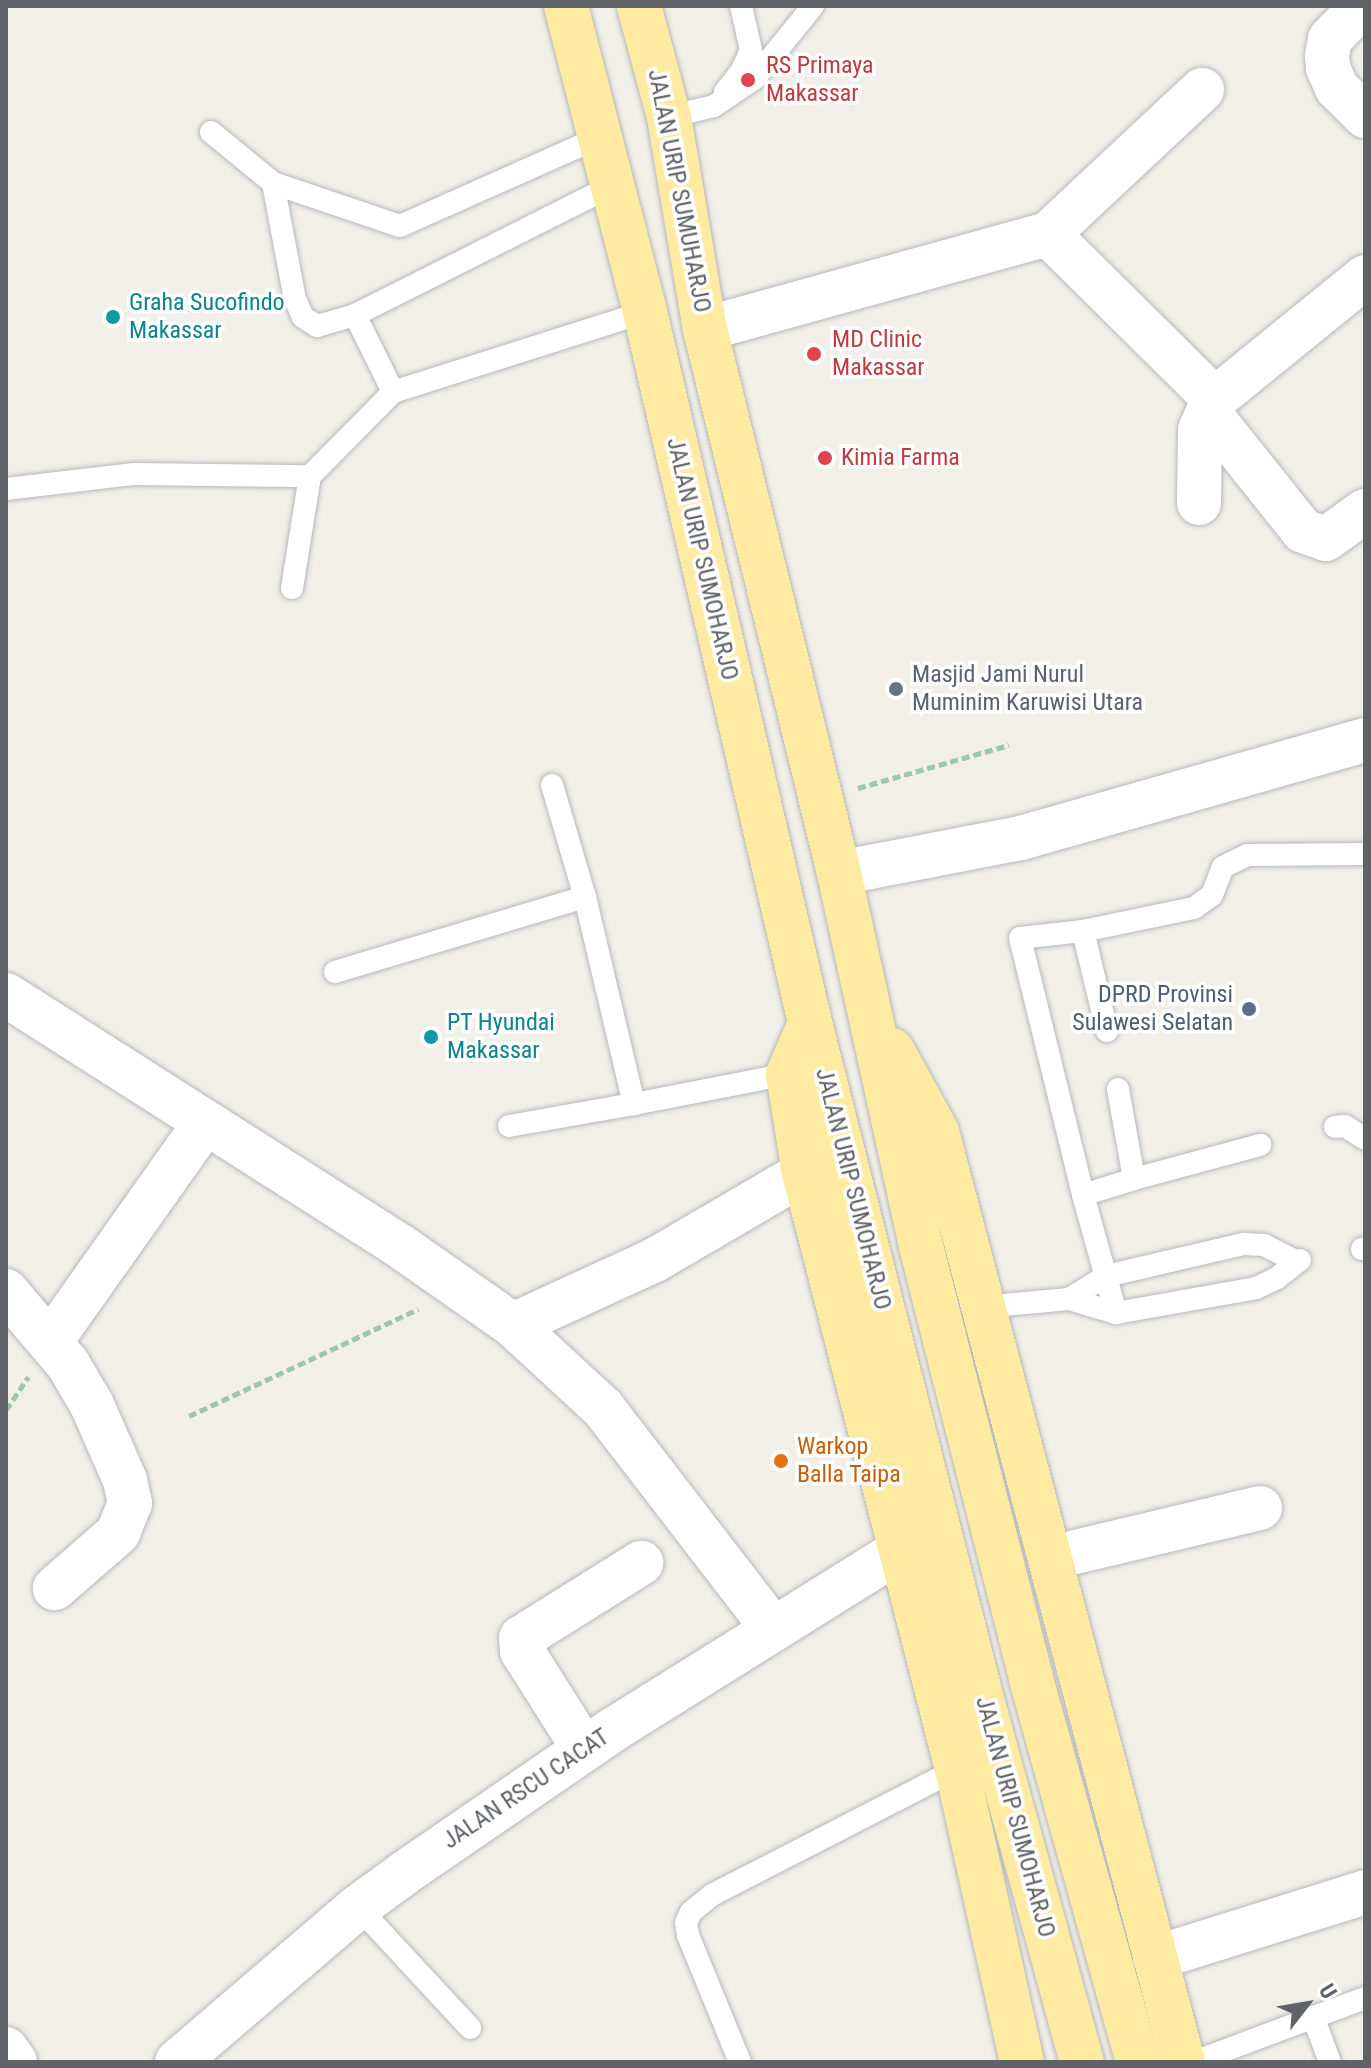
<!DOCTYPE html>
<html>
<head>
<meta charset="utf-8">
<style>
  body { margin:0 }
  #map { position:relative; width:1371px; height:2068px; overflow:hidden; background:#f1efe8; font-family:"Roboto Condensed",sans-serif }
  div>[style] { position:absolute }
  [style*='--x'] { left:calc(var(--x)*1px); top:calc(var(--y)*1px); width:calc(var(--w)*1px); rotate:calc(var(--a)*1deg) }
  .path>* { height:5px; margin-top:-2.5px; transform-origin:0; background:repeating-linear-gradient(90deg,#9cc7a9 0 8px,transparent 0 12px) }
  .roads { filter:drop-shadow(0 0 2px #b5b8bc) drop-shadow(0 0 2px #b5b8bc) }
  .service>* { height:22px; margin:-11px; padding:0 11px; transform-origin:11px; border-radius:11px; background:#fff }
  .minor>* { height:44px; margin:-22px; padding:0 22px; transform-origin:22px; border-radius:22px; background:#fff }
  .tertiary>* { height:44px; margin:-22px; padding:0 22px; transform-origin:22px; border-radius:22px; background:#fff }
  .trunk>* { height:44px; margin:-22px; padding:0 22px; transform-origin:22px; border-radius:22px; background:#feeaa1 }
  .dots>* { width:22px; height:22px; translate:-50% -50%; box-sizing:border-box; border:4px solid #fff; border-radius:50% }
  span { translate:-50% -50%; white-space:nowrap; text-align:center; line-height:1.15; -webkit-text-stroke:7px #fff; paint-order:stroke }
  .health-label { font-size:24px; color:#be3a42 }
  .left { translate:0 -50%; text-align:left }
  .street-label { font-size:24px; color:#5f6368 }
  .culture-label { font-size:24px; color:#0d838f }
  .worship-label { font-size:24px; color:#5b616d }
  .service-label { font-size:24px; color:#4e5e75 }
  .right { translate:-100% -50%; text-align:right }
  .food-label { font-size:24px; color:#c56008 }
  .frame { position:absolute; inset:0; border:8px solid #5f6368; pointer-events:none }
  .north { position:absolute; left:1267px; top:1964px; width:80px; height:80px; -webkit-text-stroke:6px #fff; paint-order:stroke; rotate:59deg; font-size:22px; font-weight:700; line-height:32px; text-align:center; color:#5f6368 }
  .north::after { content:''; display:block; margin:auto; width:28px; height:36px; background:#5f6368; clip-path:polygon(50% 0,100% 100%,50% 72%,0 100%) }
</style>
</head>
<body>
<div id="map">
  <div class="path">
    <div style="--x:858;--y:788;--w:157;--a:-15.9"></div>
    <div style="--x:6;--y:1410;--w:40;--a:-56"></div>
    <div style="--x:189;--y:1416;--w:253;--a:-25"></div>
  </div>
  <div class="roads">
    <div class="service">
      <div style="--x:725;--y:92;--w:28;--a:-52"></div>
      <div style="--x:742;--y:70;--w:22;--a:-66"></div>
      <div style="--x:751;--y:50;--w:45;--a:-102.8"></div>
      <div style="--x:669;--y:117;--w:46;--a:-13.7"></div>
      <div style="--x:714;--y:106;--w:48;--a:-34"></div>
      <div style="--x:754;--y:79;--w:94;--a:-51.1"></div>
      <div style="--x:211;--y:132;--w:80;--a:39.4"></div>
      <div style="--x:273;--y:183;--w:134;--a:18.7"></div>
      <div style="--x:400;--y:226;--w:219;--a:-24"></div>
      <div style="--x:273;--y:183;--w:118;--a:79.3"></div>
      <div style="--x:295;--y:299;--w:20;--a:66"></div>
      <div style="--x:303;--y:317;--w:17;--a:33"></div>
      <div style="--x:317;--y:326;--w:40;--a:-16"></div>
      <div style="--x:355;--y:315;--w:288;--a:-26.7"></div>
      <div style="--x:355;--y:315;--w:86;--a:63.7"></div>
      <div style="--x:6;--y:489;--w:129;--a:-6.7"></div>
      <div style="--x:134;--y:474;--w:176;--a:0.7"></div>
      <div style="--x:292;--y:588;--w:113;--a:-80.9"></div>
      <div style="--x:310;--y:476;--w:118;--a:-45.3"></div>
      <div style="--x:393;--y:392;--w:264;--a:-17.6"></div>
      <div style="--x:552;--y:785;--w:117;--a:73.6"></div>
      <div style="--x:585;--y:897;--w:213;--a:76.7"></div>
      <div style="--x:634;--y:1104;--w:157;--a:-11"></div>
      <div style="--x:1083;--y:931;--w:63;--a:173.7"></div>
      <div style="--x:1020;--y:938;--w:265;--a:76.2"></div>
      <div style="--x:1083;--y:1195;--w:123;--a:74.4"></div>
      <div style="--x:335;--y:972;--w:261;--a:-16.7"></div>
      <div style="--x:1107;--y:1031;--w:103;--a:-103.5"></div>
      <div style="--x:1083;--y:931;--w:113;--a:-11.7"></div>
      <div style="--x:1194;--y:908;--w:22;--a:-36"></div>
      <div style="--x:1212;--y:895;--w:30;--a:-69"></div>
      <div style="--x:1223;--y:867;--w:28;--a:-26"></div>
      <div style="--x:1248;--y:855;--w:117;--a:-0.5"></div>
      <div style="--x:1118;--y:1089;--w:91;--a:79.9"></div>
      <div style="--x:1134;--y:1179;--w:131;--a:-15.1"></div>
      <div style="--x:509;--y:1126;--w:127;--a:-10"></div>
      <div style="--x:1335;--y:1127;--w:10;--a:-6"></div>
      <div style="--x:1345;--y:1126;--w:24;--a:33"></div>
      <div style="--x:1083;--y:1195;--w:53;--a:-17.4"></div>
      <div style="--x:1362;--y:1249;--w:3;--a:-18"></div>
      <div style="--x:1069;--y:1299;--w:44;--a:-31.9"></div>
      <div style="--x:1106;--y:1276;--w:142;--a:-13.1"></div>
      <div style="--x:1244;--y:1244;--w:20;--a:3"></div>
      <div style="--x:1264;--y:1245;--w:35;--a:27"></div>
      <div style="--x:982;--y:1307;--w:87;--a:-5.3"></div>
      <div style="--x:1069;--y:1299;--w:49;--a:16.6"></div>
      <div style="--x:1116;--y:1313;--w:142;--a:-10.1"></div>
      <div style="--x:1256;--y:1288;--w:23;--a:-25"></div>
      <div style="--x:1277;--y:1278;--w:29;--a:-38"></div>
      <div style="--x:358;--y:1907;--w:165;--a:47.2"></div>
      <div style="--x:1313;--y:2017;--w:48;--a:69.3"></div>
      <div style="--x:740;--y:2062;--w:137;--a:-112.3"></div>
      <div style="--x:688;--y:1935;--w:12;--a:-99"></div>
      <div style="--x:686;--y:1923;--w:12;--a:-66"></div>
      <div style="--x:691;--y:1912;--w:27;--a:-39"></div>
      <div style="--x:712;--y:1895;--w:276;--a:-27.2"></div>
      <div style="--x:1194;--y:2062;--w:183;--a:-20.5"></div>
    </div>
    <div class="minor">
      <div style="--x:1362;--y:6;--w:46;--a:134.1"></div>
      <div style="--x:1330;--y:39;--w:17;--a:100"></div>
      <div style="--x:1327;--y:56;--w:12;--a:85"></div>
      <div style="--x:1328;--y:68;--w:22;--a:66"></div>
      <div style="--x:1337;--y:88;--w:40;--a:45"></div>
      <div style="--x:1048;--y:234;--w:235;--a:44.7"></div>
      <div style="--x:1365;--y:277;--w:193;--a:140.9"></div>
      <div style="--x:1215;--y:399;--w:15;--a:118"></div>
      <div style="--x:1208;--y:412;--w:152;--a:51.4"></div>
      <div style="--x:1303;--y:531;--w:24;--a:19"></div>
      <div style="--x:1326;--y:539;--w:48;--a:-35.7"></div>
      <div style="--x:705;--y:329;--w:356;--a:-15.5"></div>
      <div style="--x:1048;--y:234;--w:211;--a:-43.1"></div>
      <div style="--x:1199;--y:503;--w:73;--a:-89.2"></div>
      <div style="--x:1200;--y:430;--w:20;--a:-66"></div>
      <div style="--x:839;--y:873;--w:185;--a:-10.9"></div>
      <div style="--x:1021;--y:838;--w:358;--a:-15.9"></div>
      <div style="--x:6;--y:995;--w:467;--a:32.5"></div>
      <div style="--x:400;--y:1246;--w:138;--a:35"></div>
      <div style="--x:513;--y:1325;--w:122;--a:42.7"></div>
      <div style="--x:603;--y:1408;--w:279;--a:52.4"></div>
      <div style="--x:6;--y:1291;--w:96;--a:49.7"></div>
      <div style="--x:68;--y:1364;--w:48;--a:59.7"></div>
      <div style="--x:92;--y:1405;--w:82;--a:66.3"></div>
      <div style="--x:125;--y:1480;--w:24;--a:78"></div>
      <div style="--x:130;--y:1503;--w:32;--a:112"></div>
      <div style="--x:118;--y:1533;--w:84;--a:138.9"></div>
      <div style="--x:513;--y:1325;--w:156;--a:-24.6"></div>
      <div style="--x:655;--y:1260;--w:173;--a:-30.3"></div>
      <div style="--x:50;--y:1342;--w:268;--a:-54.7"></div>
      <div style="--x:1050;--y:1558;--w:216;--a:-13.4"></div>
      <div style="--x:584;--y:1749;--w:116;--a:-122.3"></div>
      <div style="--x:522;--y:1651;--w:13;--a:-94"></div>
      <div style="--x:521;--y:1638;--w:142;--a:-32"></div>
      <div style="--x:1155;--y:1958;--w:220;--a:-17.4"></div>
      <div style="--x:177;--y:2062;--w:238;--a:-40.6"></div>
      <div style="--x:358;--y:1907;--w:59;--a:-36.1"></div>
      <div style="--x:406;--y:1872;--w:249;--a:-34.5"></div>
      <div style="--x:611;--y:1731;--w:340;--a:-32"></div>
    </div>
    <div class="tertiary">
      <div style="--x:6;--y:2049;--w:16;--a:55"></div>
    </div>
    <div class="trunk">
      <div style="--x:566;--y:6;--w:316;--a:75.5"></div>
      <div style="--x:645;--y:312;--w:730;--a:76.93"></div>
      <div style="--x:810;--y:1023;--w:690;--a:75.74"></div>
      <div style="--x:980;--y:1692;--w:384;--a:74.6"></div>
      <div style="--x:639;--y:6;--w:115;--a:74.9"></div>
      <div style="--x:669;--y:117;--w:215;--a:80.4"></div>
      <div style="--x:705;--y:329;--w:560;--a:76.16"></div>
      <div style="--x:839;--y:873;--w:386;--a:77.6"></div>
      <div style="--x:922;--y:1250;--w:443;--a:75.7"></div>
      <div style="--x:1031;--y:1679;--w:398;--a:74.4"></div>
      <div style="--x:810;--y:1023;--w:56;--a:113.3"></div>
      <div style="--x:788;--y:1074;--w:100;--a:80.8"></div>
      <div style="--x:804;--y:1173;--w:615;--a:75.6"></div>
      <div style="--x:957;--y:1769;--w:300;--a:77.5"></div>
      <div style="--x:892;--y:1050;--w:94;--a:61.2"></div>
      <div style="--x:937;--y:1132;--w:962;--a:75.18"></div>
    </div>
  </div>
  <div class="dots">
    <div style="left:748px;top:80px;background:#e0444e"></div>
    <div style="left:113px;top:317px;background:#0f9aa8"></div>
    <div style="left:814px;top:354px;background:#e0444e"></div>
    <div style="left:825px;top:458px;background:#e0444e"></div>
    <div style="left:896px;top:689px;background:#6b7280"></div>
    <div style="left:1249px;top:1009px;background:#5c6f8a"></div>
    <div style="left:431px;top:1037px;background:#0f9aa8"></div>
    <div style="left:781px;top:1461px;background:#e8710a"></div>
  </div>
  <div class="health-label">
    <span class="left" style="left:766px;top:80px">RS Primaya<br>Makassar</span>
    <span class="left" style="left:832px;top:354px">MD Clinic<br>Makassar</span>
    <span class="left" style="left:841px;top:458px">Kimia Farma</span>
  </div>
  <div class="street-label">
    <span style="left:679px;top:191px;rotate:79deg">JALAN URIP SUMUHARJO</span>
    <span style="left:702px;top:559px;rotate:77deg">JALAN URIP SUMOHARJO</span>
    <span style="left:853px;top:1189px;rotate:76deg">JALAN URIP SUMOHARJO</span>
    <span style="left:526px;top:1789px;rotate:-34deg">JALAN RSCU CACAT</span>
    <span style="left:1015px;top:1817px;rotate:75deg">JALAN URIP SUMOHARJO</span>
  </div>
  <div class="culture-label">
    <span class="left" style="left:129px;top:317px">Graha Sucofindo<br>Makassar</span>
    <span class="left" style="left:447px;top:1037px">PT Hyundai<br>Makassar</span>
  </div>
  <div class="worship-label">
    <span class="left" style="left:912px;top:689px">Masjid Jami Nurul<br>Muminim Karuwisi Utara</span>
  </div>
  <div class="service-label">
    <span class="right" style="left:1233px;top:1009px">DPRD Provinsi<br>Sulawesi Selatan</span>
  </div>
  <div class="food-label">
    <span class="left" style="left:797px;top:1461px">Warkop<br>Balla Taipa</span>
  </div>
  <div class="frame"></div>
  <div class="north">U</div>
</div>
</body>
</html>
